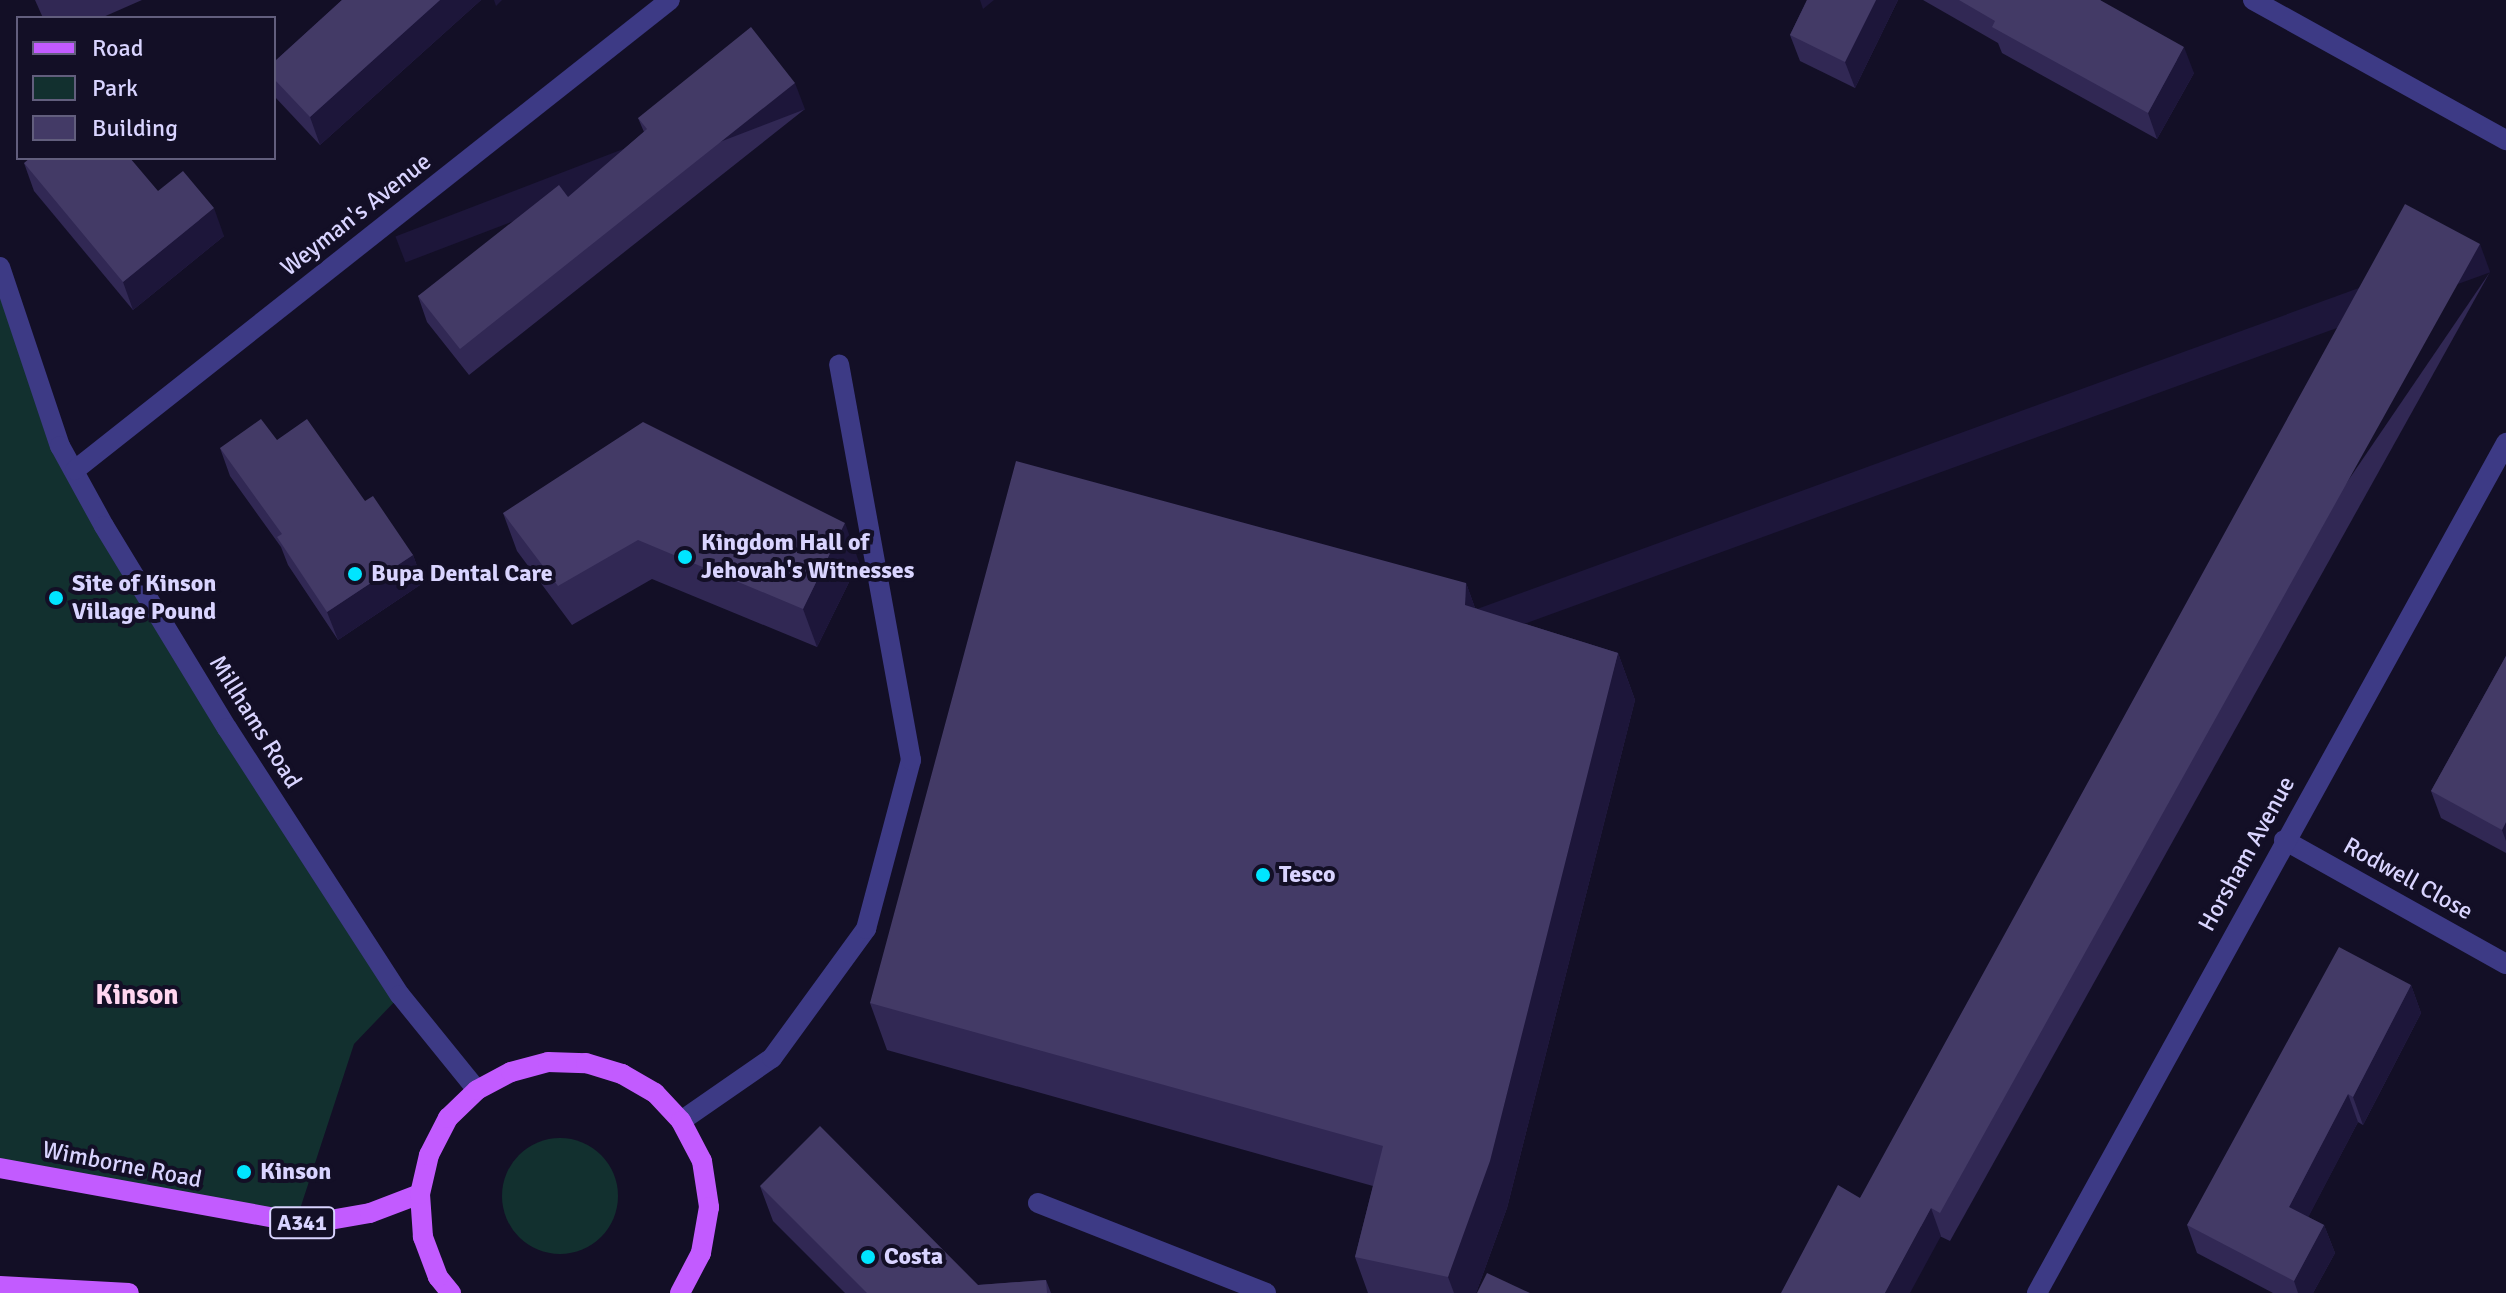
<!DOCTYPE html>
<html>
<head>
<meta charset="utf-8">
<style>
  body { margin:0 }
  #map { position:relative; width:2506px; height:1293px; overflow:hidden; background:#130f26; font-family:Signika,sans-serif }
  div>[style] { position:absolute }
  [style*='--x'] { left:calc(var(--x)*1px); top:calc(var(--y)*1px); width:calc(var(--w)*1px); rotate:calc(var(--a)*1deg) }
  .green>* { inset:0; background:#12302f }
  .round { border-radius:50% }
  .minor>* { height:20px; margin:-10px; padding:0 10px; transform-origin:10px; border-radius:10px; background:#3d3a85 }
  .major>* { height:20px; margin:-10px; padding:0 10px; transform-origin:10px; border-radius:10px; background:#c25bff }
  .wall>* { inset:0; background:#312854 }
  .shaded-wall>* { inset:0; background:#1d163a; transform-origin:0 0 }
  .building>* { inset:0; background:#433a66 }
  .dots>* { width:22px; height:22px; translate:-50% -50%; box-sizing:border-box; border:4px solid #130f26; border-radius:50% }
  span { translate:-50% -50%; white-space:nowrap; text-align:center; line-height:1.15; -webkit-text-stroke:8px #130f26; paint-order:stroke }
  .shield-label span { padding:2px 6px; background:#130f26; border:2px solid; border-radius:6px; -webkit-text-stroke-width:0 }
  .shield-label { font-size:22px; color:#d9d4ff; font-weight:700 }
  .street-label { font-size:24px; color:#d9d4ff }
  .poi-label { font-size:24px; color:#d9d4ff; font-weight:700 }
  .left { translate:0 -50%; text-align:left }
  .quarter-label { font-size:28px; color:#ffd6f0; font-weight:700 }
  .legend { position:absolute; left:16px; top:16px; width:260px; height:144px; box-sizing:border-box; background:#130f26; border:2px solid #625e7d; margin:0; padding:10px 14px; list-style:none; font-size:24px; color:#d9d4ff }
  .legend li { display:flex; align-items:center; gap:16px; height:40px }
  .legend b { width:40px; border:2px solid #625e7d }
</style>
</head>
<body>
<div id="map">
  <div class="green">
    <div style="clip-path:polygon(0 276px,58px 449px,398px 998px,354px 1044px,300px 1209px,310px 1229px,0 1163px)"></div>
    <div class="round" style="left:502px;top:1138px;width:116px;height:116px"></div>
  </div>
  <div class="minor">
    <div style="--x:2253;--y:0;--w:289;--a:29"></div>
    <div style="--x:0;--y:267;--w:189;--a:71.5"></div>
    <div style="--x:60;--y:446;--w:91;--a:61.2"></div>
    <div style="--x:104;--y:526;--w:237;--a:58.7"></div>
    <div style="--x:227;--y:728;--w:318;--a:57.1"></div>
    <div style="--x:400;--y:995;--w:122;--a:51"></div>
    <div style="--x:75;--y:470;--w:758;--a:-38.31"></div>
    <div style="--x:2284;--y:840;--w:254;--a:29.2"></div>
    <div style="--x:681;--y:1121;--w:111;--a:-34.7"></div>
    <div style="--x:772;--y:1058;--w:160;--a:-53.9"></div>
    <div style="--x:866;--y:929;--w:175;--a:-75.1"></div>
    <div style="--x:911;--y:760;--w:402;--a:-100.3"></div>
    <div style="--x:1038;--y:1203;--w:245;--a:21.5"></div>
    <div style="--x:2037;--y:1293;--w:971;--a:-61.11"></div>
  </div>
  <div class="major">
    <div style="--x:0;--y:1168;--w:312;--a:10.3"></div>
    <div style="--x:307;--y:1224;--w:64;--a:-9.9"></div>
    <div style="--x:370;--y:1213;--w:53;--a:-20.8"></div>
    <div style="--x:0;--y:1286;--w:129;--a:3.1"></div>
    <div style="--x:451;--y:1293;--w:21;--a:-129"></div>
    <div style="--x:438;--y:1277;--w:43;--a:-110.6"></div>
    <div style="--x:423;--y:1237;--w:43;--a:-94"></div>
    <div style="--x:420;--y:1194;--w:40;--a:-77"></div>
    <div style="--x:429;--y:1155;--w:42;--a:-62.8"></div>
    <div style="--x:448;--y:1118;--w:40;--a:-44"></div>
    <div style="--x:477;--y:1090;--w:38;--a:-28"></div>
    <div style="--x:511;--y:1072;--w:38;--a:-15"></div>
    <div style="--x:548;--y:1062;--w:38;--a:2"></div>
    <div style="--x:586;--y:1063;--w:38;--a:17"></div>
    <div style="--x:622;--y:1074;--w:38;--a:30"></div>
    <div style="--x:655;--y:1093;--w:38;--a:47"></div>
    <div style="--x:681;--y:1121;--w:45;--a:62.3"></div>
    <div style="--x:702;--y:1161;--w:47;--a:81.3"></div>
    <div style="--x:709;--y:1207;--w:47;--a:99.9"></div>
    <div style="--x:701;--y:1253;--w:45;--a:117.7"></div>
  </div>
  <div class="wall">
    <div style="clip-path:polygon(35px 0,142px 0,101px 18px,43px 18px)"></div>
    <div style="clip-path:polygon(342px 0,481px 0,320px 145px,275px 97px,274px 94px,274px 62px)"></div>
    <div style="clip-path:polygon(1807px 0,1898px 0,1855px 88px,1800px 61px,1790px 35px)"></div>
    <div style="clip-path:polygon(1923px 0,2100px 0,2194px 73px,2157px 139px,2002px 53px,1998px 43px)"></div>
    <div style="clip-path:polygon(805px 109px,469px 375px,427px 322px,418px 296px,568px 197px,644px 132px,638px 118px)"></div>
    <div style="clip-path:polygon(24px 163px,158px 191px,224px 236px,133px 310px,34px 191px)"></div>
    <div style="clip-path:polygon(2490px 272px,1950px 1241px,1860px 1198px)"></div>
    <div style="clip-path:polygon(277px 440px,365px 501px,413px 555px,423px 583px,338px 640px,288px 565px,281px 547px,230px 476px,220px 448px)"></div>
    <div style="clip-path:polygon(503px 513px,859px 562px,817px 647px,652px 579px,572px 625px,517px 551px)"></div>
    <div style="clip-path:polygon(1466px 583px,1475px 608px,1618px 653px,1635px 700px,1507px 1208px,1476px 1293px,1368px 1293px,1355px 1257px,1373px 1186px,887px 1050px,870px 1003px)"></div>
    <div style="clip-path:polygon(2506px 656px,2506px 853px,2441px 818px,2431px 791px)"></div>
    <div style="clip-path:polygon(2411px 985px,2421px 1013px,2363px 1125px,2358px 1122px,2308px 1217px,2324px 1225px,2335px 1253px,2313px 1293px,2273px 1293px,2197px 1253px,2187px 1225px)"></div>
    <div style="clip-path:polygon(760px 1186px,978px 1285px,1046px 1280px,1051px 1293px,845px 1293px,773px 1221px)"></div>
  </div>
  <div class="shaded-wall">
    <div style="clip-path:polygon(440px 0,481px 0,320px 145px,310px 117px)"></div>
    <div style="clip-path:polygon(494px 0,502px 0,496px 6px)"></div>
    <div style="clip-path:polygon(980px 0,994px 0,983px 9px)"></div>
    <div style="clip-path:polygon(1876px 0,1898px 0,1855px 88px,1845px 62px)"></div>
    <div style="clip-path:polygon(2184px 47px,2194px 73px,2157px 139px,2148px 113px)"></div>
    <div style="left:795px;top:83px;width:28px;height:428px;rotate:69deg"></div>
    <div style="clip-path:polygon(214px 208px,224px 236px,133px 310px,123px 282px)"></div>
    <div style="left:2480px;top:244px;width:30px;height:1109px;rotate:70deg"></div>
    <div style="clip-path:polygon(845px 523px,859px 562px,817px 647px,803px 609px)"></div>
    <div style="clip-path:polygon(413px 555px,423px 583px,338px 640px,327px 612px)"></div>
    <div style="clip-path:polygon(1466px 583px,1483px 630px,1465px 605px)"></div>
    <div style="clip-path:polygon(1618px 653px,1635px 700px,1507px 1208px,1476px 1293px,1454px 1293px,1448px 1277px)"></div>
    <div style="clip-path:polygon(2506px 822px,2506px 841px,2502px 830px)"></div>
    <div style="clip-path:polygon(2411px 985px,2421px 1013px,2363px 1125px,2353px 1097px)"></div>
    <div style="clip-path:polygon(2348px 1094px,2358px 1122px,2299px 1235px,2289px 1207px)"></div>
    <div style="clip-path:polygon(1931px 1208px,1941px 1236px,1910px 1293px,1885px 1293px)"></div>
    <div style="clip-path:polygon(2324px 1225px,2335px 1253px,2313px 1293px,2298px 1293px,2294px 1281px)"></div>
  </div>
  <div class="building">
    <div style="clip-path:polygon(342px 0,440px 0,310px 117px,274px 79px,274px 62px)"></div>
    <div style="clip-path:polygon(1807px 0,1876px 0,1845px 62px,1790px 35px)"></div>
    <div style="clip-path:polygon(1959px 0,2100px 0,2184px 47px,2148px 113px,1992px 27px,1995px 21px)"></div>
    <div style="clip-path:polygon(751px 27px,795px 83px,460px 349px,418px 296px,559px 185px,568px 197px,647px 129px,638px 118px)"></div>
    <div style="clip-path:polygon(30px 158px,130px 158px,158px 191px,183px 171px,214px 208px,123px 282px,24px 163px)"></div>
    <div style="clip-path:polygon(2405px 204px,2480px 244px,1940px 1213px,1931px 1208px,1885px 1293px,1781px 1293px,1838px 1185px,1860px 1198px)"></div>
    <div style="clip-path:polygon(261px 419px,277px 440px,307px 419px,365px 501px,373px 496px,413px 555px,327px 612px,277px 537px,282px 534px,220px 448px)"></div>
    <div style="clip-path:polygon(643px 422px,845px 523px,803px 609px,638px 540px,558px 586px,503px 513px)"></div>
    <div style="clip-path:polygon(1016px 461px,1466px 583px,1465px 605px,1618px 653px,1490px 1161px,1448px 1277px,1355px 1257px,1383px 1146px,870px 1003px)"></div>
    <div style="clip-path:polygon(2506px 656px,2506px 822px,2502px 830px,2431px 791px)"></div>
    <div style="clip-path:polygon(2339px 947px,2411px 985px,2353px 1097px,2348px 1094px,2289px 1207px,2324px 1225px,2294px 1281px,2187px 1225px)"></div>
    <div style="clip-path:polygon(820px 1126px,978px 1285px,1046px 1280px,1047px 1293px,867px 1293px,760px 1186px)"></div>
    <div style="clip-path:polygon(1487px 1273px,1530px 1293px,1477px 1293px)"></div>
  </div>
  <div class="dots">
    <div style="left:685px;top:557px;background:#00e5ff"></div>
    <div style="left:355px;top:574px;background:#00e5ff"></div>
    <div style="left:56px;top:598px;background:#00e5ff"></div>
    <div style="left:1263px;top:875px;background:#00e5ff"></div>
    <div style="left:244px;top:1172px;background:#00e5ff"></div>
    <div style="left:868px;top:1257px;background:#00e5ff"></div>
  </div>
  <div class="shield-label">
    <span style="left:302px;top:1223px">A341</span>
  </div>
  <div class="street-label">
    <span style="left:356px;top:215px;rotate:-38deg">Weyman's Avenue</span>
    <span style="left:255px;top:722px;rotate:58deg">Millhams Road</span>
    <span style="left:2247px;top:854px;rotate:-61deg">Horsham Avenue</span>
    <span style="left:2408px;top:879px;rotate:29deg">Rodwell Close</span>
    <span style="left:122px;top:1165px;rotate:11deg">Wimborne Road</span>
  </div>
  <div class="poi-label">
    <span class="left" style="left:701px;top:557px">Kingdom Hall of<br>Jehovah's Witnesses</span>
    <span class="left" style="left:371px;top:574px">Bupa Dental Care</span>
    <span class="left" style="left:72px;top:598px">Site of Kinson<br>Village Pound</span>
    <span class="left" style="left:1279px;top:875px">Tesco</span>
    <span class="left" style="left:260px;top:1172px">Kinson</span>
    <span class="left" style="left:884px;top:1257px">Costa</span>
  </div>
  <div class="quarter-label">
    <span style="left:137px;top:995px">Kinson</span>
  </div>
  <ul class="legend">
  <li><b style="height:10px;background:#c25bff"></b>Road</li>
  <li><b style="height:22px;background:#12302f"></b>Park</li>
  <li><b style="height:22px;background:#433a66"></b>Building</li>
  </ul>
</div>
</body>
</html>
